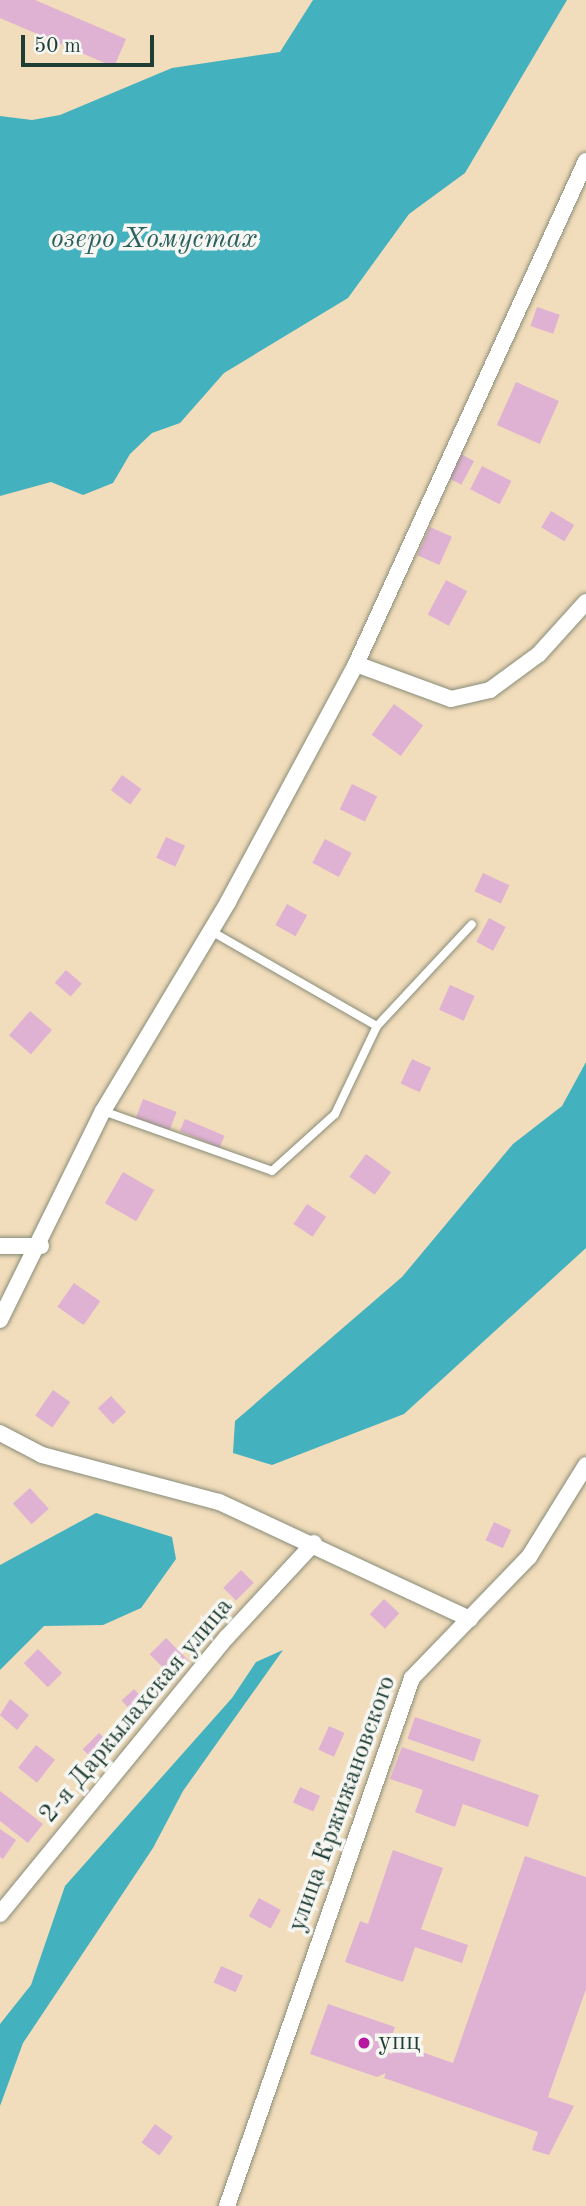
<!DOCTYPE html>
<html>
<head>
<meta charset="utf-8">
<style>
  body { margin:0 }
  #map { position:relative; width:586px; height:2206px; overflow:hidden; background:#f1dcbb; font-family:"Old Standard TT",serif }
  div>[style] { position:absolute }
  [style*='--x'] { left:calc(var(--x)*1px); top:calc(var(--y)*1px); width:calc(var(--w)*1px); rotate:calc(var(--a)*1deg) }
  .water>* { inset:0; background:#43b2be }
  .building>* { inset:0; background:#dfb2d3; transform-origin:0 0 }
  .roads { filter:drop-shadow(0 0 2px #888c78) drop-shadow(0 0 2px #888c78) }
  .service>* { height:8px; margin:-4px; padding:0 4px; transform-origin:4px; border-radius:4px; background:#fff }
  .minor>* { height:16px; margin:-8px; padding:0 8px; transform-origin:8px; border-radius:8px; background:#fff }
  .dots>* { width:19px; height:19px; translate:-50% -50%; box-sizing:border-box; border:4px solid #f6f6f2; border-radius:50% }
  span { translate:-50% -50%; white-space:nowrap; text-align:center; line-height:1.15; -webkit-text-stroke:7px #f6f6f2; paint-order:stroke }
  .street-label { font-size:26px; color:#1f3d34 }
  .poi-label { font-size:26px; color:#1f3d34 }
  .left { translate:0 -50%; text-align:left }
  .water-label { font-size:28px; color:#2a605d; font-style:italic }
  .scale { position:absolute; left:21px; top:35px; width:133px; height:32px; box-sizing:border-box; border:4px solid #1f3d34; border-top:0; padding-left:9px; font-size:21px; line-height:24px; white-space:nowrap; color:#1f3d34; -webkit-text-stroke:5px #f6f6f2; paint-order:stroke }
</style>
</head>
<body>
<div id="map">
  <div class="water">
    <div style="clip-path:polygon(313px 0,567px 0,465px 173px,409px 214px,348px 298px,224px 373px,180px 423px,152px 433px,130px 454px,113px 483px,83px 495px,51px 482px,0 496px,0 116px,32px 120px,60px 115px,172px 68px,280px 52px)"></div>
    <div style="clip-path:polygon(586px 1062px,586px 1248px,404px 1414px,272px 1465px,233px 1453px,235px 1421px,402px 1277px,513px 1144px,562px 1106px)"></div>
    <div style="clip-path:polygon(96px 1513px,172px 1537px,176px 1559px,141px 1608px,103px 1625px,44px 1626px,0 1670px,0 1565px)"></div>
    <div style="clip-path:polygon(283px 1650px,183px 1791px,153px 1848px,23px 2043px,0 2106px,0 2024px,31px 1985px,65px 1886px,232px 1698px,256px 1662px)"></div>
  </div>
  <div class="building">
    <div style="clip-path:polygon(0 0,35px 0,126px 39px,114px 67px,0 18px)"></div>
    <div style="left:537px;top:307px;width:24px;height:20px;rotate:19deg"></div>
    <div style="left:516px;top:382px;width:47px;height:47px;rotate:24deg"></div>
    <div style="left:459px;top:453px;width:17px;height:27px;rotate:28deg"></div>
    <div style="left:482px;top:466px;width:33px;height:26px;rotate:27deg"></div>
    <div style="left:551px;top:511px;width:27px;height:19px;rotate:31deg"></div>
    <div style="left:430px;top:527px;width:24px;height:31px;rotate:24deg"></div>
    <div style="left:446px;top:580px;width:24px;height:39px;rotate:28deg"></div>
    <div style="left:394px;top:704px;width:36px;height:38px;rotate:36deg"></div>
    <div style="left:122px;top:775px;width:24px;height:19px;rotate:36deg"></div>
    <div style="left:352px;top:784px;width:28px;height:28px;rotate:26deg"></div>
    <div style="left:166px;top:837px;width:21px;height:23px;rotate:25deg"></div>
    <div style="left:325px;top:839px;width:30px;height:27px;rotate:28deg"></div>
    <div style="left:483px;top:873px;width:29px;height:20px;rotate:25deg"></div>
    <div style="left:287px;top:904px;width:23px;height:24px;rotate:29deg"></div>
    <div style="left:489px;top:918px;width:19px;height:27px;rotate:28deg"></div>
    <div style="left:66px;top:970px;width:21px;height:17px;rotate:41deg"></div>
    <div style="left:450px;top:985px;width:27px;height:27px;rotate:24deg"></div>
    <div style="left:30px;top:1011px;width:29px;height:32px;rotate:41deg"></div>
    <div style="left:412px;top:1059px;width:21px;height:27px;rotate:25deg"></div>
    <div style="left:143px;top:1099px;width:36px;height:20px;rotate:21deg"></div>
    <div style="left:185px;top:1119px;width:43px;height:13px;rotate:23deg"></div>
    <div style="left:366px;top:1154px;width:31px;height:28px;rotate:36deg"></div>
    <div style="left:123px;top:1172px;width:36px;height:36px;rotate:30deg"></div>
    <div style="left:307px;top:1204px;width:23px;height:24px;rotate:34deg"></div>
    <div style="left:74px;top:1283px;width:32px;height:29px;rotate:35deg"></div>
    <div style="left:53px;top:1390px;width:21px;height:31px;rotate:35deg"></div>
    <div style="left:111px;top:1396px;width:22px;height:18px;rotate:47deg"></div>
    <div style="left:30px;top:1488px;width:28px;height:23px;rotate:48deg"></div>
    <div style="left:494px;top:1522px;width:19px;height:20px;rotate:25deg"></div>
    <div style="left:241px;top:1570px;width:18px;height:25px;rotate:45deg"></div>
    <div style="left:384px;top:1599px;width:21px;height:21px;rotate:43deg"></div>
    <div style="left:166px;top:1638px;width:33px;height:23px;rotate:45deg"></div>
    <div style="left:38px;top:1649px;width:34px;height:20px;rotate:45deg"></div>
    <div style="left:134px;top:1689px;width:23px;height:17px;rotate:47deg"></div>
    <div style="clip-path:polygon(10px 1699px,29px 1715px,17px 1730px,0 1715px)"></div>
    <div style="left:415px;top:1717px;width:70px;height:23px;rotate:19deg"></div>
    <div style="left:329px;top:1726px;width:17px;height:26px;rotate:24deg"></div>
    <div style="left:99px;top:1733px;width:16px;height:23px;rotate:45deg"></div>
    <div style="left:36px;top:1745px;width:24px;height:29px;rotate:38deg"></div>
    <div style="clip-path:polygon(402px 1747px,539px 1795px,528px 1827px,463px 1804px,455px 1827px,415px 1812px,423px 1790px,390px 1779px)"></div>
    <div style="left:300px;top:1787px;width:22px;height:17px;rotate:24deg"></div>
    <div style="clip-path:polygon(0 1791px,43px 1824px,28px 1843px,0 1821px)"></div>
    <div style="clip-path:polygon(0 1829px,16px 1840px,3px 1859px,0 1857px)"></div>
    <div style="clip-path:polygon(393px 1850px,443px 1868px,421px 1929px,468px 1945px,462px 1963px,415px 1947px,403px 1982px,345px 1962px,360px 1921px,368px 1924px)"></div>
    <div style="clip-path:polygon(525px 1856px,586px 1877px,586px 1989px,548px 2097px,574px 2106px,549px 2155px,532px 2150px,538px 2132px,384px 2078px,386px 2073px,377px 2077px,310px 2054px,328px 2004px,395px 2027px,386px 2052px,392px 2054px,396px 2043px,453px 2063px)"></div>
    <div style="left:259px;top:1898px;width:25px;height:21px;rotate:29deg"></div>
    <div style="left:221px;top:1966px;width:24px;height:18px;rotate:24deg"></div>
    <div style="left:155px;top:2124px;width:22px;height:23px;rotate:36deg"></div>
  </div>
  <div class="roads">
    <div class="service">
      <div style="--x:211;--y:931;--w:191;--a:29.8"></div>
      <div style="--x:103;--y:1111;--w:179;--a:19.5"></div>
      <div style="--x:272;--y:1171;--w:85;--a:-42.1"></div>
      <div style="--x:335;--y:1114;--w:98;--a:-64.5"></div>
      <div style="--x:377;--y:1026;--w:139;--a:-47"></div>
    </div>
    <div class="minor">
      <div style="--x:356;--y:664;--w:101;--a:20.2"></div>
      <div style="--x:451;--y:699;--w:40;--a:-13"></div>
      <div style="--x:490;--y:690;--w:61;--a:-36.3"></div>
      <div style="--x:539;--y:654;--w:70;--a:-47.9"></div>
      <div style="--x:0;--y:1246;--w:41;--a:0"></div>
      <div style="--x:0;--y:1320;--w:233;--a:-63.8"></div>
      <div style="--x:103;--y:1111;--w:244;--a:-59.1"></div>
      <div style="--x:228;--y:902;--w:270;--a:-61.7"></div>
      <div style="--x:356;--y:664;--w:553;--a:-65.43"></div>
      <div style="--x:0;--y:1433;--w:47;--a:27.6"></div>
      <div style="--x:42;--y:1455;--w:183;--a:14.9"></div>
      <div style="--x:219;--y:1502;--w:277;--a:25"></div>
      <div style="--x:0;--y:1914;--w:358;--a:-50.7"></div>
      <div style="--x:227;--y:1637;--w:128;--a:-47.2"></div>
      <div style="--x:227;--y:2206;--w:559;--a:-70.69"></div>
      <div style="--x:412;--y:1678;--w:168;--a:-46"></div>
      <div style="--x:529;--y:1557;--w:108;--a:-58.2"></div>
    </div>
  </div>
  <div class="dots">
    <div style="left:364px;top:2043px;background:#b5179e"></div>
  </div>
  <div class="street-label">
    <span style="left:137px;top:1711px;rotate:-50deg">2-я Даркылахская улица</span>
    <span style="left:343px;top:1804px;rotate:-70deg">улица Кржижановского</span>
  </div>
  <div class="poi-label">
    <span class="left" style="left:378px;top:2043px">упц</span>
  </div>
  <div class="water-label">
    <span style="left:154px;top:240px">озеро Хомустах</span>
  </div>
  <div class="scale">50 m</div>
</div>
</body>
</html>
